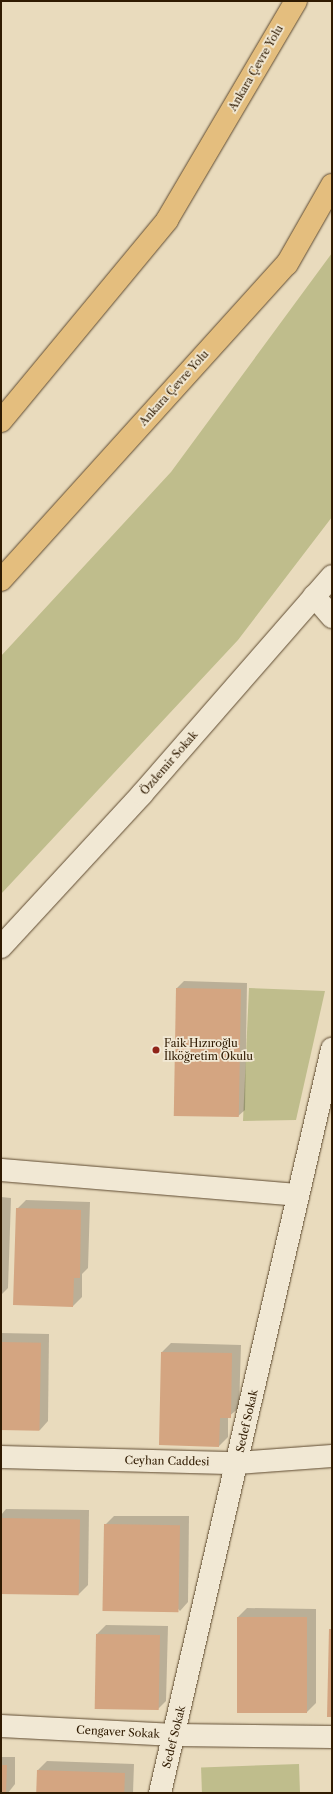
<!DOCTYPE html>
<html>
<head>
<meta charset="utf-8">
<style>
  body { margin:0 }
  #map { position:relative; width:333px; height:1794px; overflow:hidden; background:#e9dbbd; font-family:"Libre Caslon Text",serif }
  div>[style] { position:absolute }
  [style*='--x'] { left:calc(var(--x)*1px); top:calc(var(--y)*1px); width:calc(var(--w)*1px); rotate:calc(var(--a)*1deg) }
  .green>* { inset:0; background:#bfbd8c; transform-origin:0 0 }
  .shadow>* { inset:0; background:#0003 }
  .building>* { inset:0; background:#d4a581; transform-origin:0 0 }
  .roads { filter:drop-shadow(0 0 1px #5e4a30) drop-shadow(0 0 1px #5e4a30) }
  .minor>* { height:22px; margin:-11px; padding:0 11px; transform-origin:11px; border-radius:11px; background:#f1e8d4 }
  .highway>* { height:22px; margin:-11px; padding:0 11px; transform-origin:11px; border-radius:11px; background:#e4be7e }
  .dots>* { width:11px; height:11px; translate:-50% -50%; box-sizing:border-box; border:2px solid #f1e8d4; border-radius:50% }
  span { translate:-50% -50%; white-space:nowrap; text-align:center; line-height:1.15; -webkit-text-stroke:3.5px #f1e8d4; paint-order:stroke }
  .street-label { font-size:11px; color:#2f1a01 }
  .poi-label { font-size:11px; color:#2f1a01 }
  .left { translate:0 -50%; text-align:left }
  .frame { position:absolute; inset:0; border:2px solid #2f1a01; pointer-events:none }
</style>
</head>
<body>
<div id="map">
  <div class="green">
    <div style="clip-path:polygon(332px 253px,332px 517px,238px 640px,1px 894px,1px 656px,171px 472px)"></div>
    <div style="clip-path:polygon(249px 988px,325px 991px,296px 1120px,243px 1121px)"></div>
    <div style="left:299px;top:1764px;width:29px;height:98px;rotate:88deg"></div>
  </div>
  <div class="shadow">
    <div style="clip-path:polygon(184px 981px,247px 983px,245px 1110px,237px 1117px,177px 988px)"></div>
    <div style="clip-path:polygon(1px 1197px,11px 1198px,8px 1288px,1px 1295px)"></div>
    <div style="clip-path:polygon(26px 1200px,90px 1202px,88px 1268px,82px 1274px,82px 1297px,73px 1306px,17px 1209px)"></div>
    <div style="clip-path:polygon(1px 1333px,49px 1334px,48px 1421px,40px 1430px,1px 1429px)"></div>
    <div style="clip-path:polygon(171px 1343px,241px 1345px,239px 1408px,228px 1417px,228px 1437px,219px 1446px,162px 1352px)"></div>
    <div style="clip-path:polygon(6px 1509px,89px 1510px,88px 1585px,79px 1594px,1px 1593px,1px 1515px)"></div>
    <div style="clip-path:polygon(114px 1516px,189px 1516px,188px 1602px,180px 1611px,105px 1525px)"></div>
    <div style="clip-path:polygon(247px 1608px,316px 1609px,316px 1703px,307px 1712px,238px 1617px)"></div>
    <div style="clip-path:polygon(106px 1625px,168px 1626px,166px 1701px,157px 1710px,97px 1634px)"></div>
    <div style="clip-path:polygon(1px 1757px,15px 1757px,15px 1784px,8px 1793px,1px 1793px)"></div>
    <div style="clip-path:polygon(47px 1761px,134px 1764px,133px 1793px,38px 1793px,38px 1770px)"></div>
  </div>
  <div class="building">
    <div style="left:176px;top:988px;width:65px;height:128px;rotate:1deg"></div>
    <div style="clip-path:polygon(16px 1208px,81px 1210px,80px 1278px,74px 1278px,73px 1307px,13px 1305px)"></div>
    <div style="left:1px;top:1342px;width:40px;height:88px;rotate:1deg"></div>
    <div style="clip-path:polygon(161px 1352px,232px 1353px,231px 1418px,220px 1418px,219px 1447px,159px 1445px)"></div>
    <div style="left:1px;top:1518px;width:79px;height:76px;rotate:1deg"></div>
    <div style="left:104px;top:1524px;width:76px;height:87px;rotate:1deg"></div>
    <div style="left:237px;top:1617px;width:70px;height:96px"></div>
    <div style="clip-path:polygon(329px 1629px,332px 1629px,332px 1717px,327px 1717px)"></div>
    <div style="left:96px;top:1634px;width:64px;height:75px;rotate:1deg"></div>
    <div style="clip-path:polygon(1px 1765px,7px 1765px,6px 1793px,1px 1793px)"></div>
    <div style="left:37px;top:1770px;width:88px;height:23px;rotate:2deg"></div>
  </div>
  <div class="roads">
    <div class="minor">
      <div style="--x:314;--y:596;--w:28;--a:49"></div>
      <div style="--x:1;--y:947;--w:208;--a:-47.3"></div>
      <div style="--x:142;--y:794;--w:289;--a:-48.9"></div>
      <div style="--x:1;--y:1170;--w:298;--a:4.8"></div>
      <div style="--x:1;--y:1457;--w:236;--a:1.5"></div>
      <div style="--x:237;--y:1463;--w:95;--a:-4.2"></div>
      <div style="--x:1;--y:1726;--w:174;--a:3"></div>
      <div style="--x:175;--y:1735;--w:157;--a:0.7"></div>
      <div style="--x:160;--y:1793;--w:764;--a:-76.98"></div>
    </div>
    <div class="highway">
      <div style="--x:1;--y:421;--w:261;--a:-50.4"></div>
      <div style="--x:167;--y:220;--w:254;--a:-59.5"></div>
      <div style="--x:1;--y:580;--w:426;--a:-47.9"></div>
      <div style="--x:287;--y:264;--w:91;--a:-60.3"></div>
    </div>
  </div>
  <div class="dots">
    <div style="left:156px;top:1050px;background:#8f2418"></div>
  </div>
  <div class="street-label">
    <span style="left:256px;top:68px;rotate:-60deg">Ankara Çevre Yolu</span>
    <span style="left:174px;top:388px;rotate:-48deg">Ankara Çevre Yolu</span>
    <span style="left:169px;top:763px;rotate:-49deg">Özdemir Sokak</span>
    <span style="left:247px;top:1421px;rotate:-77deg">Sedef Sokak</span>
    <span style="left:167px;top:1461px;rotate:1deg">Ceyhan Caddesi</span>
    <span style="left:118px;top:1732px;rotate:3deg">Cengaver Sokak</span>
    <span style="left:174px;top:1737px;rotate:-76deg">Sedef Sokak</span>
  </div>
  <div class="poi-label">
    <span class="left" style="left:164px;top:1050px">Faik Hızıroğlu<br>İlköğretim Okulu</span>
  </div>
  <div class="frame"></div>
</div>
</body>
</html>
